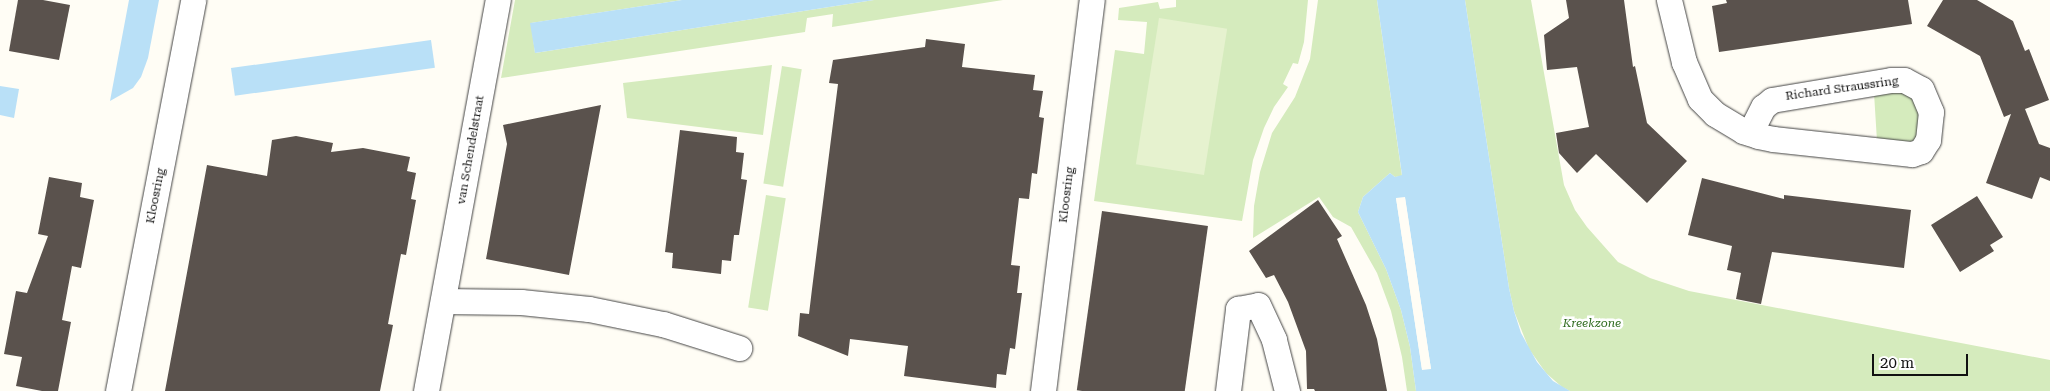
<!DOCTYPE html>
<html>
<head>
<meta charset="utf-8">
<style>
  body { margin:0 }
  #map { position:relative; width:2050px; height:391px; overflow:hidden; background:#fffdf5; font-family:"Roboto Serif",serif }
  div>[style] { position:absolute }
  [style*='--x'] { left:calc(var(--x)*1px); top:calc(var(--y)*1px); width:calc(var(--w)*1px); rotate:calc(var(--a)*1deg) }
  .green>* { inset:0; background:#d5ebbd; transform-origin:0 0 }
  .pitch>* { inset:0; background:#e6f2cf; transform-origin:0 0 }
  .water>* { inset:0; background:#b9e0f7; transform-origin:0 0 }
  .pier>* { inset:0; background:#fffdf5 }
  .building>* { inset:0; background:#5a524d; transform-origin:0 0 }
  .roads { filter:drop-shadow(0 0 1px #444) drop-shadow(0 0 1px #444) }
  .street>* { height:25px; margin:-12.5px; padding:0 12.5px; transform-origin:12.5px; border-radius:12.5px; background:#fff }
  span { translate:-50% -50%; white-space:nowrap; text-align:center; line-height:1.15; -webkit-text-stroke:5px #fff; paint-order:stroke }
  .street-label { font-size:12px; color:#111 }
  .park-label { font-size:12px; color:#2f6b1f; font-style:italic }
  .scale { position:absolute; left:1872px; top:354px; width:96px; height:22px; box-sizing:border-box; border:2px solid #111; border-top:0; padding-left:6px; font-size:15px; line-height:18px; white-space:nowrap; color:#111; -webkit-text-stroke:4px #fff; paint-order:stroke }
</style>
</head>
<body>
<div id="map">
  <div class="green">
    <div style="clip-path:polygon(515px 0,682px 0,531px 23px,535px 53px,874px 0,1003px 0,832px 27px,833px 14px,807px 18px,805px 32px,501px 78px)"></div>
    <div style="clip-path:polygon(1176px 0,1308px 0,1304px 42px,1298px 64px,1293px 63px,1283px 84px,1288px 87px,1274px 107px,1264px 128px,1253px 160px,1242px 221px,1094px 201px,1115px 50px,1144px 54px,1147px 22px,1118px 20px,1119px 8px,1158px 2px,1160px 9px,1176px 7px)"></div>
    <div style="clip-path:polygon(1318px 0,1377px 0,1402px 176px,1395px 177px,1390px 173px,1363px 197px,1358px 212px,1386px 269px,1401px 310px,1410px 347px,1416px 391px,1407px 391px,1402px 357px,1391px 311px,1377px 273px,1351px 227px,1333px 217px,1319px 197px,1253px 238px,1254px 206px,1260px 172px,1272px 133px,1295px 97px,1310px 59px)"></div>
    <div style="clip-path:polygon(1465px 0,1531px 0,1564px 185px,1575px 210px,1587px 227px,1618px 262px,1650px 278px,1689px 291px,2050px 360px,2050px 391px,1570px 391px,1562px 387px,1546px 373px,1529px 349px,1514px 311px,1509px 288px)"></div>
    <div style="clip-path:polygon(772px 65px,763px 135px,627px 118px,623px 83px)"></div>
    <div style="left:782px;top:66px;width:20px;height:119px;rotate:9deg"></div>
    <div style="clip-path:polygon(1896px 90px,1909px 92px,1923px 121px,1913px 143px,1877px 141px,1874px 93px)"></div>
    <div style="left:766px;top:195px;width:20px;height:114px;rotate:9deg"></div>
  </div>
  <div class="pitch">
    <div style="left:1159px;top:18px;width:69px;height:148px;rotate:9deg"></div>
  </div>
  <div class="water">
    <div style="clip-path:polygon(129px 0,159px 0,148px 58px,141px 77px,133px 88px,110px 101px)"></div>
    <div style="clip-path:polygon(682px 0,874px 0,535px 53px,530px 23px)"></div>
    <div style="clip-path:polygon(evenodd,1377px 0,1465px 0,1509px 288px,1514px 311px,1521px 333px,1537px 362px,1553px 381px,1570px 391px,1416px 391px,1410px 347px,1401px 310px,1386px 269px,1358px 212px,1363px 197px,1390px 173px,1395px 177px,1402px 175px,1377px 0,1396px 198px,1405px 198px,1431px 369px,1422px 369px,1396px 198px)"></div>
    <div style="left:431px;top:40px;width:28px;height:202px;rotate:82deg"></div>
    <div style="clip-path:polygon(0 86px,19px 89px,14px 118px,0 115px)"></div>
  </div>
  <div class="pier">
    <div style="clip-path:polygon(evenodd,1405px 197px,1431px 369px,1422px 370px,1396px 198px,1405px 197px,1403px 200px,1428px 366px,1425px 367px,1399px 201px,1403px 200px)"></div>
  </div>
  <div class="building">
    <div style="clip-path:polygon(18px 0,43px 0,70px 5px,59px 60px,9px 51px)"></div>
    <div style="clip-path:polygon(1566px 0,1624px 0,1633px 67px,1635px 66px,1647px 123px,1687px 161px,1647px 203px,1596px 154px,1577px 173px,1559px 153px,1556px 133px,1589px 127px,1577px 67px,1547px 70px,1544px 35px,1569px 18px)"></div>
    <div style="clip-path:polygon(1726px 0,1908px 0,1912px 24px,1719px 52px,1712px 6px,1727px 3px)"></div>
    <div style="clip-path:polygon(1943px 0,1977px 0,2013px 21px,2025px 51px,2029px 49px,2049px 100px,2025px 109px,2039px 144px,2050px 148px,2050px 181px,2040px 177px,2032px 199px,1986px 183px,2011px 114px,2004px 117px,1980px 56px,1927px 26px)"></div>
    <div style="clip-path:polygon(926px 39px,965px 44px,962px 67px,1035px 75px,1033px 90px,1043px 91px,1039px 117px,1044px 118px,1037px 174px,1032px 173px,1029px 199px,1019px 198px,1011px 265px,1020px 266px,1017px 293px,1022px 293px,1015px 349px,1010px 348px,1006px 375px,997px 374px,996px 388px,904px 376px,908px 346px,850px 339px,848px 356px,798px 336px,800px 313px,809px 314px,812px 289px,838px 84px,829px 83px,833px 60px,925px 47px)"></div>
    <div style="clip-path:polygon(601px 105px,569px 275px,486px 259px,507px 144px,503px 125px)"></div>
    <div style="clip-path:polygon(680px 130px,737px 137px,736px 152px,744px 153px,741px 179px,747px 180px,739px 235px,734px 235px,731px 261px,722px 260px,721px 274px,672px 268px,673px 253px,665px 252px)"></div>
    <div style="clip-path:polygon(296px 136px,333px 143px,331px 152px,363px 148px,410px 157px,407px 171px,416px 173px,411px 199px,416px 200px,406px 255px,401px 254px,388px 324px,393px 325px,380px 391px,165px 391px,207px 165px,267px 176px,272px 140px)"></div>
    <div style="clip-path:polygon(49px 177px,82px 183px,80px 197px,94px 200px,81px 268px,72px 266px,62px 320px,71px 322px,58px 391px,42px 391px,16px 386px,22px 357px,4px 354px,16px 291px,27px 293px,48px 236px,38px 234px)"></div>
    <div style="clip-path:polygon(1702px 178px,1784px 199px,1784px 195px,1911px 210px,1904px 268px,1772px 252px,1761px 304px,1736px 299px,1741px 273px,1727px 270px,1732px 246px,1688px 235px)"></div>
    <div style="clip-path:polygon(1977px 196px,2003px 237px,1990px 245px,1994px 251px,1960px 272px,1931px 225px)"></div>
    <div style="clip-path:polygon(1318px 200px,1342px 236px,1337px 239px,1366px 305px,1377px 339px,1387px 391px,1315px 391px,1314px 389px,1307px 389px,1306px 351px,1288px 302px,1274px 275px,1266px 278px,1249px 251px)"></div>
    <div style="left:1102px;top:211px;width:107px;height:181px;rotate:8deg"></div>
  </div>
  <div class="roads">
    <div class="street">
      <div style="--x:1669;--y:0;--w:64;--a:76.4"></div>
      <div style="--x:1684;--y:62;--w:40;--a:66.6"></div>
      <div style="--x:1700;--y:99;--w:21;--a:45"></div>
      <div style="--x:1715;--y:114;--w:33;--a:31"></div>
      <div style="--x:1743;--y:131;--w:16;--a:18"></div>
      <div style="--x:1758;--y:136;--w:15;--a:11"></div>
      <div style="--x:1773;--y:139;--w:140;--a:6.2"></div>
      <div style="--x:1912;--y:154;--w:9;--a:-18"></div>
      <div style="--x:1921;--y:151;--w:13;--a:-58"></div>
      <div style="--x:1928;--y:140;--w:28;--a:-84"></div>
      <div style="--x:1931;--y:112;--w:25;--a:-113"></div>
      <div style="--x:1921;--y:89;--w:19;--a:-152"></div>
      <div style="--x:1904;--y:80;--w:13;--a:180"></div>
      <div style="--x:1891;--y:80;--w:121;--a:170.5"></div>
      <div style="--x:1772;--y:100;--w:11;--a:142"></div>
      <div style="--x:1763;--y:107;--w:29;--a:117"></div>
      <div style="--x:443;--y:301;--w:78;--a:0.7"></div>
      <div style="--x:521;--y:302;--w:68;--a:5.9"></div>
      <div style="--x:589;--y:309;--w:76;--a:11.5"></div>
      <div style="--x:663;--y:324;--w:80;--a:17.5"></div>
      <div style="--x:118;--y:391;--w:398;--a:-79.1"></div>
      <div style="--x:426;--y:391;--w:398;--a:-79.6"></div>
      <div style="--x:1043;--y:391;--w:394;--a:-82.9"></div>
      <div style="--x:1228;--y:391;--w:83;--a:-83"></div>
      <div style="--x:1238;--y:309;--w:20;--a:-11"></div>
      <div style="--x:1258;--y:305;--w:38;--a:65"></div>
      <div style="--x:1274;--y:340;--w:53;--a:75.7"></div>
    </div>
  </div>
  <div class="street-label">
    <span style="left:1842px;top:89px;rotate:-8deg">Richard Straussring</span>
    <span style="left:471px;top:150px;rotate:-80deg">van Schendelstraat</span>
    <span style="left:1067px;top:195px;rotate:-83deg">Kloosring</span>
    <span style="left:156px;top:196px;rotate:-79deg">Kloosring</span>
  </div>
  <div class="park-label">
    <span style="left:1592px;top:324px">Kreekzone</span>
  </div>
  <div class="scale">20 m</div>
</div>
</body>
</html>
